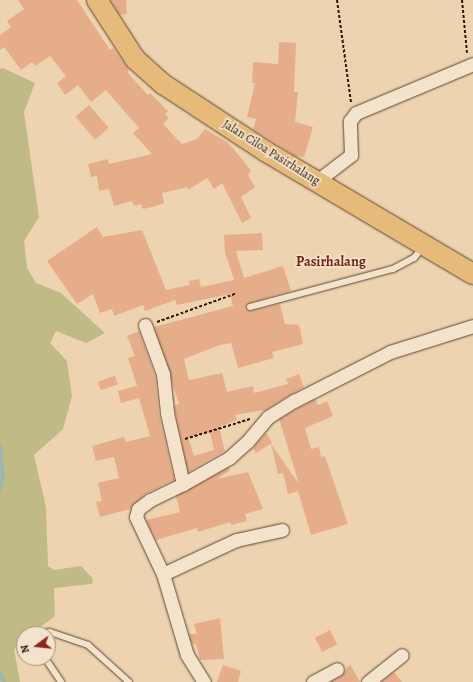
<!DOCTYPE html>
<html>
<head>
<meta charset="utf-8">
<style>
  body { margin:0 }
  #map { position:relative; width:473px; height:682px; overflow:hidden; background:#edd3b0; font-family:Alegreya,serif }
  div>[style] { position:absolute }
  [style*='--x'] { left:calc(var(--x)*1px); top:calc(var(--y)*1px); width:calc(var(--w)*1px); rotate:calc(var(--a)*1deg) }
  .green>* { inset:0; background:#c0ba86 }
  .stream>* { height:3.5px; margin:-1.75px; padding:0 1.75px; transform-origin:1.75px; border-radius:1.75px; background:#9ab7b2 }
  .building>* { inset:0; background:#e6ad8a; transform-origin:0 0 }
  .path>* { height:2px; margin-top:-1px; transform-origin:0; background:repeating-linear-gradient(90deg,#2c1604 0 3px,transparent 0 5px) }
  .roads { filter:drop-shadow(0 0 1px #5c452f) drop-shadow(0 0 1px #5c452f) }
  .lane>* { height:6px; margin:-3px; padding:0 3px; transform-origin:3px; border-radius:3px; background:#f3e2cc }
  .street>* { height:13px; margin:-6.5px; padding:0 6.5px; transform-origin:6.5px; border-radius:6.5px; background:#f3e2cc }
  .primary>* { height:20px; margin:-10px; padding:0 10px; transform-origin:10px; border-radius:10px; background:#e6ba78 }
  span { translate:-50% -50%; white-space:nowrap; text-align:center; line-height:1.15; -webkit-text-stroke:3.5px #f3e2cc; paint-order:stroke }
  .street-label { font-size:12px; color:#2c1604 }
  .quarter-label { font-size:14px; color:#7a1f14; font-weight:700 }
  .north { position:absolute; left:16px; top:626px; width:40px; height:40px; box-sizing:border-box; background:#f3e2cc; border:1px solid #a3907c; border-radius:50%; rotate:255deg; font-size:11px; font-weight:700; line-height:16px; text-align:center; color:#2c1604 }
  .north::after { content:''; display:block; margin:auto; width:14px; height:18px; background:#8f2418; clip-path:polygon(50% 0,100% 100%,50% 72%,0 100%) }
</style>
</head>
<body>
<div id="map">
  <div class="green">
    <div style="clip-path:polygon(3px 68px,35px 83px,24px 112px,39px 217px,24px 241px,27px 268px,36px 283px,61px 293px,105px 333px,86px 343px,56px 331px,50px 343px,67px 361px,72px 396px,63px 429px,34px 455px,46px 507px,48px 566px,54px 570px,81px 566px,93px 579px,92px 584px,54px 588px,55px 616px,31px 634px,24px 634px,24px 645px,14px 649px,20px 682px,0 682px,0 69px)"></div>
  </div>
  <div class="stream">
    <div style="--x:0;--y:445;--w:30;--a:84"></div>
    <div style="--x:3;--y:475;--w:15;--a:101"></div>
    <div style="--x:0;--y:673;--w:10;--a:61"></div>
  </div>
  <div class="building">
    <div style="clip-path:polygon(18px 0,77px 0,110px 50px,113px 48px,129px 70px,127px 72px,148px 95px,150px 93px,168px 111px,165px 114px,169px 118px,163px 124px,182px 144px,197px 139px,205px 129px,227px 142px,242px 159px,251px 171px,248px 175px,255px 187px,241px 197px,251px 218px,242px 223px,222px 183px,214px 189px,207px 178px,188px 190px,187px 187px,162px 193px,164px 203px,152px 207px,143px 209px,141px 204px,134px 206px,132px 201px,114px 206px,109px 189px,99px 191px,97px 176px,91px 177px,88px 164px,108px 159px,109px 164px,152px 154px,133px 133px,139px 128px,106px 90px,91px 102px,78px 85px,65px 95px,57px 83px,66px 76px,50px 56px,35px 66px,32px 62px,21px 70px,4px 47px,0 50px,0 35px,11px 27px,7px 21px,24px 9px)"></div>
    <div style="clip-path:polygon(111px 0,126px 0,127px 14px,120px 15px)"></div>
    <div style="clip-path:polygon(279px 42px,296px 43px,294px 92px,298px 92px,295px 122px,313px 127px,304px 157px,296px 156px,253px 129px,256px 119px,247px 117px,255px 83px,252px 83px,253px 62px,278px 64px)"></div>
    <div style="left:89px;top:105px;width:30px;height:18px;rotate:49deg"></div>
    <div style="clip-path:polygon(evenodd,97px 227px,103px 237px,142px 230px,166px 290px,190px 285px,189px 281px,199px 279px,201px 287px,234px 280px,225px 252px,224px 235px,262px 233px,263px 250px,236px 251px,244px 278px,283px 266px,291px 291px,249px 303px,246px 309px,251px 311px,280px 304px,285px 324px,299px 325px,303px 344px,272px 352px,274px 358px,238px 368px,231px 343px,220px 345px,184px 359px,189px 380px,222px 373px,227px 392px,253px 386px,254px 393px,288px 384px,286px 379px,299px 374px,304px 387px,265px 410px,235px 415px,237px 420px,219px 427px,225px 451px,188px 472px,175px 412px,174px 406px,179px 404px,154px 327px,233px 306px,230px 294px,177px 305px,175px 300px,145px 311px,143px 305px,114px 316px,112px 309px,100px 313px,93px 294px,77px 304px,47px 261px,97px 227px,210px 432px,214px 450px,194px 456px,188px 437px,210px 432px)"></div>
    <div style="clip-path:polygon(139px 331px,155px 376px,159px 415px,174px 480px,145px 494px,130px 509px,100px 517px,96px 502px,102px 501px,98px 483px,119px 478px,114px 457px,96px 461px,92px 446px,124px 437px,126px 442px,150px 436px,139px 398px,121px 403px,118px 391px,137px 386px,128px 358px,135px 356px,127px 336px)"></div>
    <div style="left:115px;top:376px;width:9px;height:18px;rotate:72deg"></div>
    <div style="clip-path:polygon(315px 399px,318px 405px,327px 401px,333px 416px,305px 428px,311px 449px,319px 447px,321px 457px,325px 456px,348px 524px,311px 535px,298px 491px,288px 494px,283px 473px,278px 474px,271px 444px,299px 484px,279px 419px)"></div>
    <div style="clip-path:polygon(266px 433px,272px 443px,256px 453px,253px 448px)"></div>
    <div style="clip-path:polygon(229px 467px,230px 470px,217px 479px,248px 472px,263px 509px,245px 514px,247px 521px,231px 525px,230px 522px,198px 532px,197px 528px,156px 540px,146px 520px,180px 512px,176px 496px)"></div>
    <div style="clip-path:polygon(220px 618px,224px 659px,200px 660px,196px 644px,192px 644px,189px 634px,197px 634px,194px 624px)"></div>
    <div style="left:330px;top:630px;width:16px;height:17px;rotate:63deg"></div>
    <div style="clip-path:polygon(350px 664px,360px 682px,330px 682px,341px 676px)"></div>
    <div style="clip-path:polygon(223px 665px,241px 671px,238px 682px,217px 682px)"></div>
    <div style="clip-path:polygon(394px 672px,402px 682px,381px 682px)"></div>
  </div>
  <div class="path">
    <div style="--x:337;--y:0;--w:103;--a:82.2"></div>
    <div style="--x:462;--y:0;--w:53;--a:84.6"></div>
    <div style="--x:157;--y:322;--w:85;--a:-19.9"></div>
    <div style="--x:185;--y:439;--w:68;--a:-17.1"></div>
  </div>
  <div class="roads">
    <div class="lane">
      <div style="--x:250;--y:307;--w:148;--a:-14.9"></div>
      <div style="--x:393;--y:269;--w:24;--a:-28"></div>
      <div style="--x:414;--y:258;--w:14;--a:-51"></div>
      <div style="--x:36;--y:634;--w:14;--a:-8"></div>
      <div style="--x:50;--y:632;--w:40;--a:18.9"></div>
      <div style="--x:88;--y:645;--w:55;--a:42.1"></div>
      <div style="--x:45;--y:658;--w:29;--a:56"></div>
    </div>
    <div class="street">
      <div style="--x:317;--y:181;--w:43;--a:-37.4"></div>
      <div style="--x:351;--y:155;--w:34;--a:-92"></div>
      <div style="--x:350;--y:121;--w:10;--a:-53"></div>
      <div style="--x:356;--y:113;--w:127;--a:-22.7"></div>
      <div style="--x:145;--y:325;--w:52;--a:69.8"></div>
      <div style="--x:163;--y:374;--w:39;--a:84"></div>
      <div style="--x:167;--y:413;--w:73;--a:77.3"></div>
      <div style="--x:183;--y:484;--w:37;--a:154"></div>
      <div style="--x:150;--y:500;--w:15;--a:143"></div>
      <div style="--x:138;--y:509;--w:8;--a:104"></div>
      <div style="--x:136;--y:517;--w:63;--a:64.7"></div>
      <div style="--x:163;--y:574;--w:84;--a:73.5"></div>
      <div style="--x:187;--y:655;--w:32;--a:58"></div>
      <div style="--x:183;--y:484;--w:53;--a:-29.5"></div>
      <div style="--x:229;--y:458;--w:24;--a:-42"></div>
      <div style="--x:247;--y:442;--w:33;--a:-50"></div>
      <div style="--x:268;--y:417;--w:31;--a:-32"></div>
      <div style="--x:294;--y:401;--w:108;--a:-27"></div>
      <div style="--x:390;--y:352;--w:87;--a:-17.4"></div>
      <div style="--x:163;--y:574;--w:81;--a:-25"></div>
      <div style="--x:236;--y:540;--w:47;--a:-12.3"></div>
      <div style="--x:313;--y:682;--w:27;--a:-28"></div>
      <div style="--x:368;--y:682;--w:43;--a:-38.5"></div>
    </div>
    <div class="primary">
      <div style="--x:97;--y:0;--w:70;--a:57.2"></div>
      <div style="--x:135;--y:59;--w:38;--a:42"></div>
      <div style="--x:163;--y:84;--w:122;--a:33.3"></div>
      <div style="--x:265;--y:151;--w:242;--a:30.6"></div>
    </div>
  </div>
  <div class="street-label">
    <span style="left:271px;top:153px;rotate:32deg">Jalan Ciloa Pasirhalang</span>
  </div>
  <div class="quarter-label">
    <span style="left:331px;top:262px">Pasirhalang</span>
  </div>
  <div class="north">N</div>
</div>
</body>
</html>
